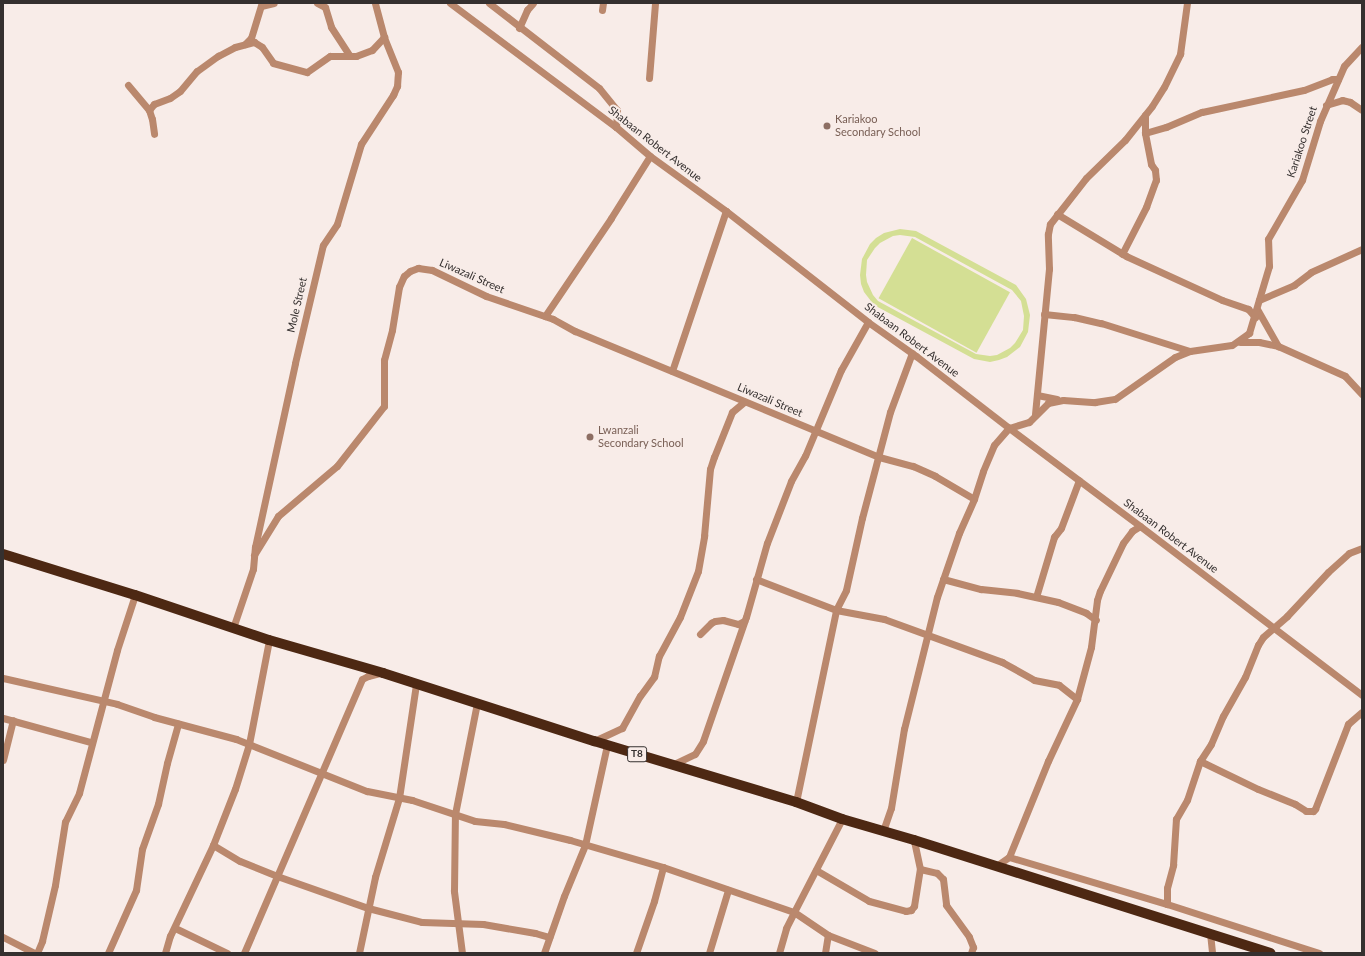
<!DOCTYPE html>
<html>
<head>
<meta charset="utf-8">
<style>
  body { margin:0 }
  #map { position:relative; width:1365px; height:956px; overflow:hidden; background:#f8ece8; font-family:Lato,sans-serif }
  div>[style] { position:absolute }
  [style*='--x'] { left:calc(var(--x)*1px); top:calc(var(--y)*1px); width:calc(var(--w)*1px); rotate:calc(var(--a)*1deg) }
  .green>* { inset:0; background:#d4df94; transform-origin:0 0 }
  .minor>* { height:7px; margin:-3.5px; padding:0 3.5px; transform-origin:3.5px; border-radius:3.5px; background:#ba886d }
  .highway>* { height:10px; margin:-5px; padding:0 5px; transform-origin:5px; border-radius:5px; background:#4d2813 }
  .dots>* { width:11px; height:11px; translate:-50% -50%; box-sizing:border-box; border:2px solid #f8ece8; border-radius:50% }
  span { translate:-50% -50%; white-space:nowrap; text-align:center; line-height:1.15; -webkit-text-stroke:4px #f8ece8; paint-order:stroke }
  .shield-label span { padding:1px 3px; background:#f8ece8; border:1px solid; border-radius:3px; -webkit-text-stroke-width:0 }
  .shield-label { font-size:10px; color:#35302f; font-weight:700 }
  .education-label { font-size:11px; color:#785e54 }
  .left { translate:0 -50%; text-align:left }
  .street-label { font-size:11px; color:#35302f }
  .frame { position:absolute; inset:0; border:4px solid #35302f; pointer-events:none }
</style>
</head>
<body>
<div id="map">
  <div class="green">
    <div style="clip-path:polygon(evenodd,900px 229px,916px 231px,1016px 285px,1026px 299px,1030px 315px,1028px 332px,1020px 347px,1007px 357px,999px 360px,990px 362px,974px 359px,874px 305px,864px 292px,861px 284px,860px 275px,862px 259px,870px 244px,876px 238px,884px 233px,900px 229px,900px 235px,915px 237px,1012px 290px,1021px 301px,1024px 316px,1023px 330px,1015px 343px,1010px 348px,997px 355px,990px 356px,976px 354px,878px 301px,873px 295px,867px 282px,866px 275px,867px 260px,875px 248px,880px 243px,893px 236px,900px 235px)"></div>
    <div style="left:912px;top:238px;width:112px;height:69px;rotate:29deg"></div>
  </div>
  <div class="minor">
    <div style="--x:317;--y:3;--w:9;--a:27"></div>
    <div style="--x:325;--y:7;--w:21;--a:73"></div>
    <div style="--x:331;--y:27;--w:33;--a:57"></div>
    <div style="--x:450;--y:3;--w:207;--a:36.8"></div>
    <div style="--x:616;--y:127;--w:45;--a:40.5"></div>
    <div style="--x:650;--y:156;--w:94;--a:35.9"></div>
    <div style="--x:726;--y:211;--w:180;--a:38"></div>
    <div style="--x:868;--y:322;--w:59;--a:35.3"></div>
    <div style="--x:916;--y:356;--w:118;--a:37.7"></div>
    <div style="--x:1009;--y:428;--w:164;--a:36.8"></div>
    <div style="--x:1140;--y:526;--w:279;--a:37.3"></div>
    <div style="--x:489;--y:3;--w:139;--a:37.7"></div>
    <div style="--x:599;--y:88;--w:28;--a:51"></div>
    <div style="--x:617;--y:110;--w:17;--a:93"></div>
    <div style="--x:602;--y:10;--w:7;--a:-82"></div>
    <div style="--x:519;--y:28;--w:20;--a:-66"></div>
    <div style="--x:527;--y:10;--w:9;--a:-49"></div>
    <div style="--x:245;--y:44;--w:8;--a:-45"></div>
    <div style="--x:251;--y:38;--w:34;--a:-73"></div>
    <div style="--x:261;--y:6;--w:13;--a:-13"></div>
    <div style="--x:649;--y:78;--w:75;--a:-85.4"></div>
    <div style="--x:128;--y:85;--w:33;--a:50"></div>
    <div style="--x:149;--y:110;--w:9;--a:72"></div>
    <div style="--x:152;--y:119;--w:15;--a:82"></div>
    <div style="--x:1326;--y:105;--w:17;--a:-17"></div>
    <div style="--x:1342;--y:100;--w:8;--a:14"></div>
    <div style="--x:1350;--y:102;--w:14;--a:34"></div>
    <div style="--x:149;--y:110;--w:8;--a:-50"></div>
    <div style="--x:154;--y:104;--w:17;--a:-21"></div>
    <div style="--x:170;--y:98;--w:12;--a:-35"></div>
    <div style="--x:180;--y:91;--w:26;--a:-50"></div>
    <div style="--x:197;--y:71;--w:26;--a:-36"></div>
    <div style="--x:218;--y:56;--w:19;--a:-28"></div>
    <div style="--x:235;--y:47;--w:20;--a:-15"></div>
    <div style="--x:254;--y:42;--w:9;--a:32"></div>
    <div style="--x:262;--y:47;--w:19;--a:55"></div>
    <div style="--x:273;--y:63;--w:35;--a:15"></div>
    <div style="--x:307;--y:72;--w:28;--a:-35"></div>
    <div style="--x:330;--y:56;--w:26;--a:0"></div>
    <div style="--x:356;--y:56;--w:17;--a:-21"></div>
    <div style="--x:372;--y:50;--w:18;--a:-47"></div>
    <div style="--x:1145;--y:133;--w:22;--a:-16"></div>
    <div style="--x:1166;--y:127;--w:39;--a:-23"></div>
    <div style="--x:1202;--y:112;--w:104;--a:-12.2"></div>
    <div style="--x:1304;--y:90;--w:30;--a:-21"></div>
    <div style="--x:1332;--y:79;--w:6;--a:0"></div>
    <div style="--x:1057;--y:214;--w:81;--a:31.3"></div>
    <div style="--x:1126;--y:256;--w:106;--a:24.6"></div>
    <div style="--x:1222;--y:300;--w:28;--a:19"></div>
    <div style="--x:1248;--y:309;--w:11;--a:49"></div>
    <div style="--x:1122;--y:254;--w:53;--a:-62.9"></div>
    <div style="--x:1146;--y:207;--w:29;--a:-70"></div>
    <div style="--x:1156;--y:180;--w:10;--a:-96"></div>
    <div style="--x:1155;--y:170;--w:7;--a:-124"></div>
    <div style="--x:1151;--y:164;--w:32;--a:-101"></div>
    <div style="--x:1145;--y:133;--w:18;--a:-90"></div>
    <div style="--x:1259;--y:300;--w:38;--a:-23"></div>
    <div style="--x:1294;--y:285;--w:21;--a:-37"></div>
    <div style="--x:1311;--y:272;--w:56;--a:-24.3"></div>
    <div style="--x:1257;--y:309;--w:43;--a:60.4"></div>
    <div style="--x:1044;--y:314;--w:30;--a:6"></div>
    <div style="--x:1074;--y:317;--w:28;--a:13"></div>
    <div style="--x:1101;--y:323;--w:93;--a:17.5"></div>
    <div style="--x:545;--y:316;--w:118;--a:-56"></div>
    <div style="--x:611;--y:218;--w:73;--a:-57.8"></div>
    <div style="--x:1240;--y:342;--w:19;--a:0"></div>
    <div style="--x:1259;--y:342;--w:19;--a:12"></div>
    <div style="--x:1278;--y:346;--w:73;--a:24.1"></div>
    <div style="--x:1345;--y:376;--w:25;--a:47"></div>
    <div style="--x:672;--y:371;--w:169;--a:-71.4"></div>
    <div style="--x:1037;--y:395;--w:20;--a:11"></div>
    <div style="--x:1035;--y:414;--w:146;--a:-84.5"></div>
    <div style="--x:1049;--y:269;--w:35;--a:-92"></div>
    <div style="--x:1048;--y:234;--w:10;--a:-79"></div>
    <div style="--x:1050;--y:224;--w:58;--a:-52"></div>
    <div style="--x:1086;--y:178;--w:54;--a:-44.3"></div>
    <div style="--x:1125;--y:140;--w:43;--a:-51.5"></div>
    <div style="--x:1152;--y:106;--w:22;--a:-58"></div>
    <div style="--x:1164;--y:87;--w:37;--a:-64"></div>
    <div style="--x:1180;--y:54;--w:51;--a:-82.2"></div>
    <div style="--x:254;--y:555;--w:46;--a:-58.4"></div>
    <div style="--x:278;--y:516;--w:77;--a:-40.3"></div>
    <div style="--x:337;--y:466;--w:76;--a:-51.9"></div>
    <div style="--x:384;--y:406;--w:46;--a:-90"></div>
    <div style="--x:384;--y:360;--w:31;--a:-75"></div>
    <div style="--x:392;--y:330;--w:44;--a:-80.8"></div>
    <div style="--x:399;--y:287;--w:12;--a:-66"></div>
    <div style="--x:404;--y:276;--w:8;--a:-40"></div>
    <div style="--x:410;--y:271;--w:9;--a:-21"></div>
    <div style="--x:418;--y:268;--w:14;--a:8"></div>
    <div style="--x:432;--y:270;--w:60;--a:25.7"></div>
    <div style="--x:486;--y:296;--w:71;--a:18.9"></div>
    <div style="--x:553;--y:319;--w:25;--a:29"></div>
    <div style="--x:575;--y:331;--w:329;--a:22.5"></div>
    <div style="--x:879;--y:457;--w:35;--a:15"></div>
    <div style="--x:913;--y:466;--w:24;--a:24"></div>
    <div style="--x:935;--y:476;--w:45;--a:30.5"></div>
    <div style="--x:756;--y:579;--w:86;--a:21.2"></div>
    <div style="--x:836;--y:610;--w:49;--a:10.6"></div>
    <div style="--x:884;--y:619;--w:126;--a:20"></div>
    <div style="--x:1002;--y:662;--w:37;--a:29"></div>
    <div style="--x:1034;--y:680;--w:25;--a:11"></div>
    <div style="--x:1059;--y:685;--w:23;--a:38"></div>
    <div style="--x:943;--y:579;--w:39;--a:15"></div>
    <div style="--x:981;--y:589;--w:36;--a:6"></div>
    <div style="--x:1017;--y:593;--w:42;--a:12.4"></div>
    <div style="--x:1058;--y:602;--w:30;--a:21"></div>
    <div style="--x:1086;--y:613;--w:12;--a:35"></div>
    <div style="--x:1036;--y:597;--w:63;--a:-73.3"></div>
    <div style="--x:1054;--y:537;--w:11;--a:-52"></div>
    <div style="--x:1061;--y:528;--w:51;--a:-69.4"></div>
    <div style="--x:233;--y:628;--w:62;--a:-71.3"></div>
    <div style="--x:253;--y:569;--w:22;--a:-85"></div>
    <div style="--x:255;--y:547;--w:188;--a:-77.7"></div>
    <div style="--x:295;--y:363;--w:121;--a:-76.7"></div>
    <div style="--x:323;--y:245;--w:25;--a:-56"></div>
    <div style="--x:337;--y:224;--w:84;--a:-73.3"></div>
    <div style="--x:361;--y:144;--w:59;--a:-56.9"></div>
    <div style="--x:393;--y:95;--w:10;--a:-66"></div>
    <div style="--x:397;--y:86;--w:14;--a:-86"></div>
    <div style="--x:398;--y:72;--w:38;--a:-112"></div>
    <div style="--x:384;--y:37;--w:35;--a:-105"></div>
    <div style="--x:700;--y:634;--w:16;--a:-45"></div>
    <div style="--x:711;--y:623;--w:4;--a:-27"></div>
    <div style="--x:715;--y:621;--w:8;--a:-7"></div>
    <div style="--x:723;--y:620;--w:16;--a:15"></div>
    <div style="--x:738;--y:624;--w:7;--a:-27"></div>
    <div style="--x:3;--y:678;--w:117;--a:12.8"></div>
    <div style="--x:117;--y:704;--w:39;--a:19"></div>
    <div style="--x:154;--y:717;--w:85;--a:15"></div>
    <div style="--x:236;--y:739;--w:141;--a:21.7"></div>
    <div style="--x:367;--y:791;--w:46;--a:11.3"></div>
    <div style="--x:412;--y:800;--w:66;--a:18.4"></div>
    <div style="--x:475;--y:821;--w:29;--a:6"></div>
    <div style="--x:504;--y:824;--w:68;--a:13.6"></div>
    <div style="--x:570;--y:840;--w:97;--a:16.2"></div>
    <div style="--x:663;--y:867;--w:139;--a:19"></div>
    <div style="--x:794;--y:912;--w:41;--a:34.1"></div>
    <div style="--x:828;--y:935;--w:50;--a:21"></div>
    <div style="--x:3;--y:718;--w:91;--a:15.3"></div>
    <div style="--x:594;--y:741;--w:31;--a:-25"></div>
    <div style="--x:622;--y:728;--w:37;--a:-61"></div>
    <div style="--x:640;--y:696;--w:24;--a:-54"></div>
    <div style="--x:654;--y:677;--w:22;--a:-77"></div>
    <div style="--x:659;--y:656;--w:44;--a:-61.7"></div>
    <div style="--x:680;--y:617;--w:49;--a:-68.6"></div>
    <div style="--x:698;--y:571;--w:36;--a:-80"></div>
    <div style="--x:704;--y:536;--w:67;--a:-84.9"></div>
    <div style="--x:710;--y:469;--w:13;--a:-72"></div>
    <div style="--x:714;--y:457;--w:48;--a:-68.2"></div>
    <div style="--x:732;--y:412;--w:16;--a:-40"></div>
    <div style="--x:3;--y:760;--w:41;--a:-76"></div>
    <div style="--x:1200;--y:761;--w:64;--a:25.8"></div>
    <div style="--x:1258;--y:789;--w:40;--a:22"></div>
    <div style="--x:1295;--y:804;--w:13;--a:32"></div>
    <div style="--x:1306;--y:811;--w:7;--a:0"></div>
    <div style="--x:1313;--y:811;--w:3;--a:-45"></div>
    <div style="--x:1315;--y:809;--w:91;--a:-68.8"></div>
    <div style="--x:1348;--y:724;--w:18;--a:-41"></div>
    <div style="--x:672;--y:765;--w:25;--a:-26"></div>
    <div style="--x:695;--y:754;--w:15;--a:-58"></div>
    <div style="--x:703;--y:741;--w:131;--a:-70.9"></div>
    <div style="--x:746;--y:617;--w:77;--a:-74.2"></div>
    <div style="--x:767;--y:543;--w:66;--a:-68.8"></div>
    <div style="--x:791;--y:481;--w:29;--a:-61"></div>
    <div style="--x:805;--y:456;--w:93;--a:-67.3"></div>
    <div style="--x:841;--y:370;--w:55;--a:-60.6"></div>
    <div style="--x:796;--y:802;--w:196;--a:-78.2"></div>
    <div style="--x:836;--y:610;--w:22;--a:-63"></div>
    <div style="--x:846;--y:590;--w:74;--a:-77.5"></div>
    <div style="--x:862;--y:518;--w:110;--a:-75.2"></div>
    <div style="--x:890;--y:412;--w:63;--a:-69.6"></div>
    <div style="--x:883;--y:831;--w:24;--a:-71"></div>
    <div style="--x:891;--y:808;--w:80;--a:-80.7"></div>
    <div style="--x:904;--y:729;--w:136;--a:-76"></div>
    <div style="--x:937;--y:597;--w:68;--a:-71"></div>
    <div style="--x:959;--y:533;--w:37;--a:-66"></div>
    <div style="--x:974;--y:499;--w:29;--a:-72"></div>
    <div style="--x:983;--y:471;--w:28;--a:-67"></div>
    <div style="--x:994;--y:445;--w:23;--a:-49"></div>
    <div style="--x:1009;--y:428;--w:21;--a:-17"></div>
    <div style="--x:1029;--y:422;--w:27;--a:-45"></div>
    <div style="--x:1048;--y:403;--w:15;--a:-11"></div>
    <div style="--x:1063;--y:400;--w:32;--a:4"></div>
    <div style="--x:1095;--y:402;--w:20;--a:-9"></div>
    <div style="--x:1115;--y:399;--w:73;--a:-35"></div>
    <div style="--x:1175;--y:357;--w:16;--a:-22"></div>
    <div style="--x:1190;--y:351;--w:42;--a:-8.1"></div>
    <div style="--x:1232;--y:345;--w:21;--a:-35"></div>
    <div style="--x:1249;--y:333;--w:70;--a:-73.4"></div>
    <div style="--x:1269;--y:266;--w:27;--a:-92"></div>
    <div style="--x:1268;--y:239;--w:68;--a:-60"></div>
    <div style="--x:1302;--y:180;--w:62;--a:-73"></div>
    <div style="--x:1320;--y:121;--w:60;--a:-66.4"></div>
    <div style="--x:1344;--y:66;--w:26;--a:-47"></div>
    <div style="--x:213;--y:845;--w:31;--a:31"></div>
    <div style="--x:240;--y:861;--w:40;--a:22"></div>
    <div style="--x:277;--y:876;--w:96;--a:19.4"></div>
    <div style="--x:368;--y:908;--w:56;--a:14.5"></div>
    <div style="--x:422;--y:922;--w:61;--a:1.9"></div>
    <div style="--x:483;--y:924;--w:53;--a:9.8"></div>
    <div style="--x:535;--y:933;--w:15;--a:16"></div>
    <div style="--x:1009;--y:857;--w:165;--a:16.6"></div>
    <div style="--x:1167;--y:904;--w:160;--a:17.9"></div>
    <div style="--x:996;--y:866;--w:16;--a:-35"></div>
    <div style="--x:1009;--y:857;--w:104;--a:-67.9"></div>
    <div style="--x:1048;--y:761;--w:68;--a:-64.9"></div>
    <div style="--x:1077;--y:699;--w:54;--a:-74.9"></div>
    <div style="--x:1091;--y:647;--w:47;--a:-82.7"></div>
    <div style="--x:1097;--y:600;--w:9;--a:-72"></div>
    <div style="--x:1100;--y:591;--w:53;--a:-64.4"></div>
    <div style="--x:1123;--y:543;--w:15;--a:-53"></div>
    <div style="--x:1132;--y:531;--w:9;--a:-32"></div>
    <div style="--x:920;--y:869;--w:17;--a:13"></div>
    <div style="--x:937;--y:873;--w:8;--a:45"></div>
    <div style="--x:943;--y:879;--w:26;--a:83"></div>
    <div style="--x:946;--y:905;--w:39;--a:54"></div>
    <div style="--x:969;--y:937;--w:11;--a:68"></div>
    <div style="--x:973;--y:947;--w:6;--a:108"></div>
    <div style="--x:816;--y:870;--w:61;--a:30.3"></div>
    <div style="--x:869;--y:901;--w:38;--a:15"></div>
    <div style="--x:906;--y:911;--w:5;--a:-11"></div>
    <div style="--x:911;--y:910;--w:5;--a:-53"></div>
    <div style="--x:914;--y:906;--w:37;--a:-81"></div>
    <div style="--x:920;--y:869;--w:30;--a:-102"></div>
    <div style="--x:1167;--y:904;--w:16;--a:-90"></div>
    <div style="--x:1167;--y:888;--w:24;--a:-75"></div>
    <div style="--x:1173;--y:865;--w:46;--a:-86.3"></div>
    <div style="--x:1176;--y:819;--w:22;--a:-60"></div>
    <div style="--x:1187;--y:800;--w:41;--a:-71.6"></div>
    <div style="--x:1200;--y:761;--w:20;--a:-57"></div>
    <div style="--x:1211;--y:744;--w:30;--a:-67"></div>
    <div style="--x:1223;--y:716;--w:45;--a:-60.6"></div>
    <div style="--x:1245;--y:677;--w:35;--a:-68"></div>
    <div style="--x:1258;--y:645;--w:9;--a:-58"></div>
    <div style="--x:1263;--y:637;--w:32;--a:-41"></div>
    <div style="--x:1287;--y:616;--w:60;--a:-47"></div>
    <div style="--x:1328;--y:572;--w:28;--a:-42"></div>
    <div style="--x:1349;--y:553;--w:14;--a:-21"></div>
    <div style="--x:175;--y:928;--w:58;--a:25.7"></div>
    <div style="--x:1210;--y:933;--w:20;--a:84"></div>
    <div style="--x:3;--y:937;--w:36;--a:27"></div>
    <div style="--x:37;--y:953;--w:13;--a:-67"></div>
    <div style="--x:42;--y:941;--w:57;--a:-76.9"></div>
    <div style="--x:55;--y:885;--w:64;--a:-81"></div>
    <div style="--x:65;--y:822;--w:32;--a:-64"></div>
    <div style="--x:79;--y:793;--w:148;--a:-75.1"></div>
    <div style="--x:117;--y:650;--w:58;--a:-71.9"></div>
    <div style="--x:108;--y:953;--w:69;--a:-66"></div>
    <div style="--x:136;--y:890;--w:41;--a:-81.7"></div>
    <div style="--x:142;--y:849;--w:48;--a:-70.4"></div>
    <div style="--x:158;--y:804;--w:42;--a:-77.6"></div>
    <div style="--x:167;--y:763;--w:41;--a:-74.2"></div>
    <div style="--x:165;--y:953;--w:18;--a:-74"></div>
    <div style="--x:170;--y:936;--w:101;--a:-64.7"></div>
    <div style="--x:213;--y:845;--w:60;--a:-68.6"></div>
    <div style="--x:235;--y:789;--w:47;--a:-72.7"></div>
    <div style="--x:249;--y:744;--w:106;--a:-79.1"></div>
    <div style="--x:244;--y:953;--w:298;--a:-66.7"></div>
    <div style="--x:362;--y:679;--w:7;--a:-27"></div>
    <div style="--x:368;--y:676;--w:12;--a:-14"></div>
    <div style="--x:359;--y:953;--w:78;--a:-78.1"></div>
    <div style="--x:375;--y:877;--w:83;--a:-73.1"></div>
    <div style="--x:399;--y:798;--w:115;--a:-81.5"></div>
    <div style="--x:462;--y:953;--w:63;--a:-97.4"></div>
    <div style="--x:454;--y:891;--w:77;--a:-89.3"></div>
    <div style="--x:455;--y:814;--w:113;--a:-78.8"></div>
    <div style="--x:544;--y:953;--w:60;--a:-70.7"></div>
    <div style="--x:564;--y:896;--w:55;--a:-67.6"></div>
    <div style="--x:585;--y:845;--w:102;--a:-77.6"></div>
    <div style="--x:636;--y:953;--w:55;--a:-70.9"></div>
    <div style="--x:654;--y:901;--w:35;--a:-75"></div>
    <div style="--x:709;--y:953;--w:66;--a:-73.2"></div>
    <div style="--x:779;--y:953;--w:26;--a:-74"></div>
    <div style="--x:786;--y:928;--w:18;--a:-63"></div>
    <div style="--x:794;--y:912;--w:105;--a:-62.7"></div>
    <div style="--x:825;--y:953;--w:18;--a:-81"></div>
  </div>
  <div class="highway">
    <div style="--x:3;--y:554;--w:138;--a:17.3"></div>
    <div style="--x:135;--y:595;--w:141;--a:18.6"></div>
    <div style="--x:269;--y:640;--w:119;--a:16.1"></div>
    <div style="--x:383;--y:673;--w:222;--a:17.9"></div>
    <div style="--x:594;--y:741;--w:211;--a:16.8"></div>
    <div style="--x:796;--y:802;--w:49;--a:20.3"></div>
    <div style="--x:842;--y:819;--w:75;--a:16.3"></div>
    <div style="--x:914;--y:840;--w:374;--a:17.6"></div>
  </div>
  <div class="dots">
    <div style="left:827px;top:126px;background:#8d6e63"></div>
    <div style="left:590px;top:437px;background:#8d6e63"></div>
  </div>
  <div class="shield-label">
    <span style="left:637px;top:754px">T8</span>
  </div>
  <div class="education-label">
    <span class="left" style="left:835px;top:126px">Kariakoo<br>Secondary School</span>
    <span class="left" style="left:598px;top:437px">Lwanzali<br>Secondary School</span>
  </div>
  <div class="street-label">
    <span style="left:1302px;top:142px;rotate:-72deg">Kariakoo Street</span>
    <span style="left:655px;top:144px;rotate:38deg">Shabaan Robert Avenue</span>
    <span style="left:472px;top:276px;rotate:24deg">Liwazali Street</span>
    <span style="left:297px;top:305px;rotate:-77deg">Mole Street</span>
    <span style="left:912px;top:340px;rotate:37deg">Shabaan Robert Avenue</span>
    <span style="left:770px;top:400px;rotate:23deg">Liwazali Street</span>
    <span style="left:1171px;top:536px;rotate:37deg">Shabaan Robert Avenue</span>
  </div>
  <div class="frame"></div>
</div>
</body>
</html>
